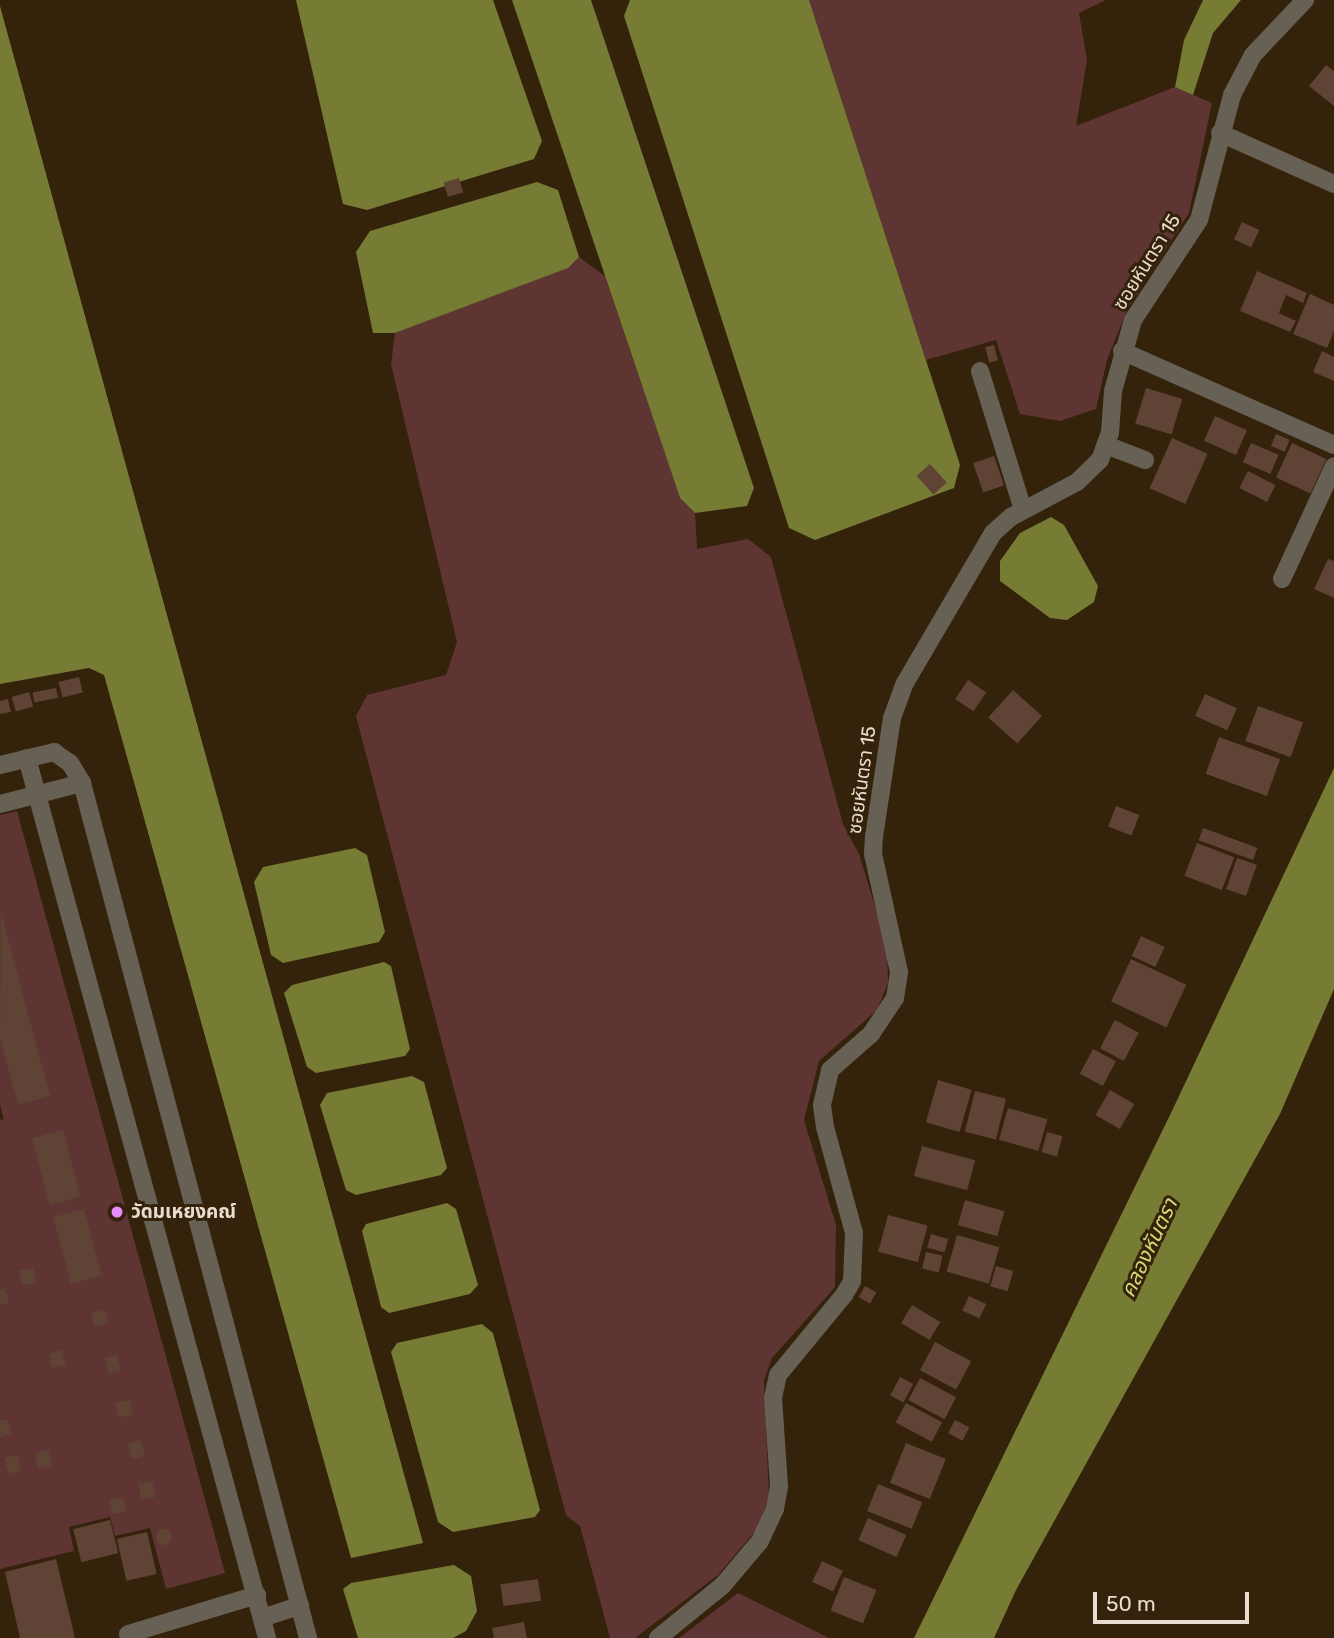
<!DOCTYPE html>
<html>
<head>
<meta charset="utf-8">
<style>
  body { margin:0 }
  #map { position:relative; width:1334px; height:1638px; overflow:hidden; background:#35220b; font-family:Rubik,"Noto Sans Thai",sans-serif }
  div>[style] { position:absolute }
  [style*='--x'] { left:calc(var(--x)*1px); top:calc(var(--y)*1px); width:calc(var(--w)*1px); rotate:calc(var(--a)*1deg) }
  .green>* { inset:0; background:#5e3532 }
  .water>* { inset:0; background:#767c34 }
  .building>* { inset:0; background:#5f4335; transform-origin:0 0 }
  .round { border-radius:50% }
  .minor>* { height:18px; margin:-9px; padding:0 9px; transform-origin:9px; border-radius:9px; background:#666154 }
  .dots>* { width:19px; height:19px; translate:-50% -50%; box-sizing:border-box; border:4px solid #35220b; border-radius:50% }
  span { translate:-50% -50%; white-space:nowrap; text-align:center; line-height:1.15; -webkit-text-stroke:6px #35220b; paint-order:stroke }
  .street-label { font-size:19px; color:#e9ddcf }
  .poi-label { font-size:19px; color:#e9ddcf; font-weight:700 }
  .left { translate:0 -50%; text-align:left }
  .water-label { font-size:21px; color:#d1da75; font-style:italic }
  .scale { position:absolute; left:1093px; top:1592px; width:156px; height:32px; box-sizing:border-box; border:4px solid #e9ddcf; border-top:0; padding-left:9px; font-size:21px; line-height:24px; white-space:nowrap; color:#e9ddcf; -webkit-text-stroke:5px #35220b; paint-order:stroke }
</style>
</head>
<body>
<div id="map">
  <div class="green">
    <div style="clip-path:polygon(809px 0,1106px 0,1079px 13px,1087px 60px,1076px 126px,1175px 87px,1212px 103px,1189px 213px,1127px 310px,1107px 360px,1096px 409px,1060px 421px,1020px 414px,996px 340px,926px 360px)"></div>
    <div style="clip-path:polygon(579px 257px,605px 276px,680px 498px,695px 513px,697px 549px,748px 539px,771px 557px,843px 824px,859px 854px,887px 946px,888px 983px,877px 1010px,819px 1061px,804px 1120px,836px 1225px,835px 1287px,772px 1358px,764px 1380px,769px 1498px,757px 1529px,718px 1575px,635px 1638px,610px 1638px,580px 1526px,566px 1515px,356px 716px,367px 695px,446px 675px,457px 642px,391px 364px,395px 333px,567px 268px)"></div>
    <div style="clip-path:polygon(17px 811px,225px 1573px,166px 1589px,150px 1528px,115px 1536px,110px 1517px,69px 1527px,74px 1551px,0 1569px,0 1120px,4px 1119px,0 1105px,0 815px)"></div>
    <div style="clip-path:polygon(738px 1593px,829px 1638px,679px 1638px)"></div>
  </div>
  <div class="water">
    <div style="clip-path:polygon(296px 0,493px 0,542px 141px,534px 159px,367px 210px,343px 204px)"></div>
    <div style="clip-path:polygon(512px 0,591px 0,754px 488px,747px 506px,695px 513px,680px 498px)"></div>
    <div style="clip-path:polygon(630px 0,809px 0,960px 465px,954px 488px,815px 540px,789px 528px,624px 16px)"></div>
    <div style="clip-path:polygon(1203px 0,1241px 0,1213px 33px,1193px 95px,1175px 87px,1184px 40px)"></div>
    <div style="clip-path:polygon(0 6px,167px 615px,423px 1543px,351px 1558px,104px 675px,89px 668px,0 684px)"></div>
    <div style="clip-path:polygon(537px 182px,558px 190px,579px 257px,568px 268px,395px 333px,373px 333px,356px 252px,370px 231px)"></div>
    <div style="clip-path:polygon(1051px 517px,1064px 525px,1098px 586px,1094px 602px,1067px 620px,1050px 618px,1000px 581px,1000px 561px,1020px 533px)"></div>
    <div style="clip-path:polygon(1334px 768px,1334px 989px,1280px 1114px,1016px 1590px,994px 1638px,914px 1638px,1171px 1113px)"></div>
    <div style="clip-path:polygon(355px 848px,367px 855px,385px 932px,379px 942px,283px 963px,271px 955px,254px 882px,263px 867px)"></div>
    <div style="clip-path:polygon(384px 962px,391px 966px,410px 1049px,405px 1056px,316px 1073px,307px 1067px,284px 993px,292px 985px)"></div>
    <div style="clip-path:polygon(412px 1076px,424px 1082px,447px 1168px,441px 1175px,356px 1195px,346px 1190px,320px 1105px,327px 1093px)"></div>
    <div style="clip-path:polygon(447px 1203px,456px 1209px,478px 1285px,470px 1294px,389px 1313px,381px 1307px,362px 1231px,366px 1224px)"></div>
    <div style="clip-path:polygon(482px 1324px,493px 1333px,540px 1510px,535px 1517px,453px 1532px,438px 1522px,391px 1352px,397px 1343px)"></div>
    <div style="clip-path:polygon(454px 1565px,471px 1576px,477px 1611px,466px 1631px,453px 1638px,358px 1638px,343px 1589px,351px 1583px)"></div>
  </div>
  <div class="building">
    <div style="clip-path:polygon(1326px 65px,1334px 71px,1334px 106px,1309px 86px)"></div>
    <div style="left:459px;top:178px;width:15px;height:16px;rotate:74deg"></div>
    <div style="left:1242px;top:222px;width:19px;height:19px;rotate:25deg"></div>
    <div style="clip-path:polygon(1257px 271px,1307px 293px,1303px 303px,1286px 295px,1279px 313px,1296px 321px,1290px 332px,1240px 311px)"></div>
    <div style="clip-path:polygon(1310px 294px,1334px 305px,1334px 331px,1327px 348px,1293px 334px)"></div>
    <div style="left:994px;top:345px;width:16px;height:9px;rotate:76deg"></div>
    <div style="clip-path:polygon(1322px 351px,1334px 357px,1334px 381px,1313px 372px)"></div>
    <div style="left:1146px;top:388px;width:38px;height:37px;rotate:17deg"></div>
    <div style="left:1215px;top:416px;width:35px;height:27px;rotate:24deg"></div>
    <div style="left:1276px;top:434px;width:15px;height:13px;rotate:23deg"></div>
    <div style="left:1172px;top:438px;width:39px;height:55px;rotate:24deg"></div>
    <div style="left:1251px;top:443px;width:30px;height:21px;rotate:23deg"></div>
    <div style="left:1292px;top:443px;width:38px;height:38px;rotate:25deg"></div>
    <div style="left:994px;top:456px;width:31px;height:22px;rotate:71deg"></div>
    <div style="left:930px;top:464px;width:25px;height:18px;rotate:48deg"></div>
    <div style="left:1248px;top:471px;width:31px;height:19px;rotate:27deg"></div>
    <div style="clip-path:polygon(1328px 559px,1334px 561px,1334px 598px,1314px 589px)"></div>
    <div style="left:79px;top:677px;width:16px;height:21px;rotate:76deg"></div>
    <div style="left:968px;top:680px;width:22px;height:23px;rotate:34deg"></div>
    <div style="left:56px;top:688px;width:10px;height:24px;rotate:79deg"></div>
    <div style="left:1013px;top:690px;width:39px;height:37px;rotate:42deg"></div>
    <div style="left:29px;top:692px;width:15px;height:18px;rotate:74deg"></div>
    <div style="left:1205px;top:694px;width:35px;height:24px;rotate:24deg"></div>
    <div style="clip-path:polygon(8px 699px,11px 712px,0 714px,0 701px)"></div>
    <div style="left:1258px;top:706px;width:48px;height:37px;rotate:20deg"></div>
    <div style="left:1219px;top:737px;width:65px;height:39px;rotate:20deg"></div>
    <div style="left:1116px;top:806px;width:25px;height:22px;rotate:21deg"></div>
    <div style="left:1203px;top:828px;width:58px;height:13px;rotate:20deg"></div>
    <div style="left:1197px;top:843px;width:40px;height:35px;rotate:21deg"></div>
    <div style="left:1237px;top:858px;width:21px;height:33px;rotate:19deg"></div>
    <div style="clip-path:polygon(1px 913px,50px 1096px,18px 1105px,0 1038px)"></div>
    <div style="left:1141px;top:936px;width:26px;height:22px;rotate:25deg"></div>
    <div style="left:1131px;top:959px;width:61px;height:47px;rotate:25deg"></div>
    <div style="left:1115px;top:1020px;width:27px;height:32px;rotate:28deg"></div>
    <div style="left:1093px;top:1049px;width:26px;height:28px;rotate:28deg"></div>
    <div style="left:938px;top:1080px;width:35px;height:44px;rotate:16deg"></div>
    <div style="left:1110px;top:1090px;width:28px;height:29px;rotate:30deg"></div>
    <div style="left:975px;top:1091px;width:32px;height:42px;rotate:14deg"></div>
    <div style="left:1008px;top:1108px;width:41px;height:33px;rotate:16deg"></div>
    <div style="left:63px;top:1130px;width:69px;height:32px;rotate:75deg"></div>
    <div style="left:1047px;top:1132px;width:16px;height:21px;rotate:15deg"></div>
    <div style="left:922px;top:1146px;width:55px;height:31px;rotate:15deg"></div>
    <div style="left:965px;top:1200px;width:41px;height:26px;rotate:16deg"></div>
    <div style="left:84px;top:1209px;width:69px;height:32px;rotate:75deg"></div>
    <div style="left:888px;top:1215px;width:41px;height:38px;rotate:15deg"></div>
    <div style="left:931px;top:1234px;width:18px;height:14px;rotate:16deg"></div>
    <div style="left:957px;top:1235px;width:44px;height:38px;rotate:16deg"></div>
    <div style="left:926px;top:1252px;width:17px;height:17px;rotate:13deg"></div>
    <div style="left:996px;top:1266px;width:18px;height:21px;rotate:16deg"></div>
    <div style="left:33px;top:1268px;width:15px;height:14px;rotate:79deg"></div>
    <div style="left:865px;top:1286px;width:13px;height:13px;rotate:29deg"></div>
    <div style="clip-path:polygon(5px 1288px,9px 1303px,0 1305px,0 1290px)"></div>
    <div style="left:969px;top:1296px;width:19px;height:16px;rotate:25deg"></div>
    <div style="left:912px;top:1305px;width:33px;height:21px;rotate:31deg"></div>
    <div style="left:105px;top:1310px;width:14px;height:14px;rotate:78deg"></div>
    <div style="left:935px;top:1342px;width:41px;height:32px;rotate:28deg"></div>
    <div style="left:62px;top:1350px;width:15px;height:14px;rotate:74deg"></div>
    <div style="left:117px;top:1355px;width:16px;height:13px;rotate:75deg"></div>
    <div style="left:900px;top:1377px;width:15px;height:21px;rotate:28deg"></div>
    <div style="left:920px;top:1378px;width:41px;height:25px;rotate:28deg"></div>
    <div style="left:130px;top:1400px;width:15px;height:15px;rotate:79deg"></div>
    <div style="left:906px;top:1403px;width:41px;height:22px;rotate:28deg"></div>
    <div style="clip-path:polygon(8px 1419px,11px 1434px,0 1437px,0 1421px)"></div>
    <div style="left:955px;top:1420px;width:16px;height:15px;rotate:27deg"></div>
    <div style="left:141px;top:1440px;width:16px;height:14px;rotate:75deg"></div>
    <div style="left:906px;top:1443px;width:43px;height:43px;rotate:22deg"></div>
    <div style="left:48px;top:1450px;width:16px;height:14px;rotate:75deg"></div>
    <div style="left:17px;top:1455px;width:16px;height:13px;rotate:75deg"></div>
    <div style="left:153px;top:1481px;width:16px;height:15px;rotate:79deg"></div>
    <div style="left:878px;top:1484px;width:48px;height:29px;rotate:22deg"></div>
    <div style="left:123px;top:1497px;width:15px;height:14px;rotate:79deg"></div>
    <div style="left:868px;top:1518px;width:42px;height:24px;rotate:24deg"></div>
    <div style="left:110px;top:1520px;width:34px;height:38px;rotate:76deg"></div>
    <div class="round" style="left:156px;top:1529px;width:16px;height:16px"></div>
    <div style="left:147px;top:1532px;width:43px;height:31px;rotate:77deg"></div>
    <div style="clip-path:polygon(56px 1559px,75px 1638px,20px 1638px,5px 1572px)"></div>
    <div style="left:822px;top:1561px;width:23px;height:23px;rotate:25deg"></div>
    <div style="left:844px;top:1577px;width:35px;height:36px;rotate:22deg"></div>
    <div style="left:538px;top:1579px;width:22px;height:38px;rotate:82deg"></div>
    <div style="clip-path:polygon(524px 1622px,527px 1638px,494px 1638px,492px 1628px)"></div>
  </div>
  <div class="minor">
    <div style="--x:1220;--y:133;--w:125;--a:24.1"></div>
    <div style="--x:1122;--y:351;--w:232;--a:23.9"></div>
    <div style="--x:980;--y:371;--w:145;--a:72.8"></div>
    <div style="--x:1106;--y:445;--w:42;--a:21"></div>
    <div style="--x:1282;--y:579;--w:124;--a:-65.3"></div>
    <div style="--x:27;--y:758;--w:912;--a:74.74"></div>
    <div style="--x:0;--y:765;--w:56;--a:-13.5"></div>
    <div style="--x:54;--y:752;--w:19;--a:35"></div>
    <div style="--x:70;--y:763;--w:23;--a:59"></div>
    <div style="--x:82;--y:783;--w:884;--a:75.19"></div>
    <div style="--x:0;--y:804;--w:85;--a:-14.4"></div>
    <div style="--x:262;--y:1618;--w:40;--a:-18"></div>
    <div style="--x:128;--y:1634;--w:135;--a:-16.8"></div>
    <div style="--x:658;--y:1638;--w:84;--a:-39.2"></div>
    <div style="--x:723;--y:1585;--w:57;--a:-49.9"></div>
    <div style="--x:760;--y:1541;--w:35;--a:-65"></div>
    <div style="--x:775;--y:1509;--w:23;--a:-80"></div>
    <div style="--x:779;--y:1486;--w:88;--a:-93.9"></div>
    <div style="--x:773;--y:1398;--w:24;--a:-78"></div>
    <div style="--x:778;--y:1375;--w:104;--a:-50.5"></div>
    <div style="--x:844;--y:1295;--w:16;--a:-60"></div>
    <div style="--x:852;--y:1281;--w:48;--a:-87.6"></div>
    <div style="--x:854;--y:1233;--w:110;--a:-105.3"></div>
    <div style="--x:825;--y:1127;--w:22;--a:-98"></div>
    <div style="--x:822;--y:1105;--w:36;--a:-77"></div>
    <div style="--x:830;--y:1070;--w:55;--a:-41.3"></div>
    <div style="--x:871;--y:1034;--w:43;--a:-56.3"></div>
    <div style="--x:895;--y:998;--w:26;--a:-81"></div>
    <div style="--x:899;--y:972;--w:121;--a:-102.4"></div>
    <div style="--x:873;--y:854;--w:17;--a:-87"></div>
    <div style="--x:874;--y:837;--w:120;--a:-81.4"></div>
    <div style="--x:892;--y:718;--w:37;--a:-70"></div>
    <div style="--x:905;--y:683;--w:174;--a:-59.6"></div>
    <div style="--x:993;--y:533;--w:24;--a:-42"></div>
    <div style="--x:1011;--y:517;--w:75;--a:-27.9"></div>
    <div style="--x:1077;--y:482;--w:32;--a:-44"></div>
    <div style="--x:1100;--y:460;--w:29;--a:-70"></div>
    <div style="--x:1110;--y:433;--w:42;--a:-85.9"></div>
    <div style="--x:1113;--y:391;--w:74;--a:-74.3"></div>
    <div style="--x:1133;--y:320;--w:120;--a:-56.6"></div>
    <div style="--x:1199;--y:220;--w:129;--a:-75.2"></div>
    <div style="--x:1232;--y:95;--w:45;--a:-62.3"></div>
    <div style="--x:1253;--y:55;--w:76;--a:-46.6"></div>
  </div>
  <div class="dots">
    <div style="left:117px;top:1212px;background:#e98dfe"></div>
  </div>
  <div class="street-label">
    <span style="left:1147px;top:262px;rotate:-58deg">ซอยหันตรา 15</span>
    <span style="left:862px;top:780px;rotate:-82deg">ซอยหันตรา 15</span>
  </div>
  <div class="poi-label">
    <span class="left" style="left:131px;top:1212px">วัดมเหยงคณ์</span>
  </div>
  <div class="water-label">
    <span style="left:1149px;top:1248px;rotate:-65deg">คลองหันตรา</span>
  </div>
  <div class="scale">50 m</div>
</div>
</body>
</html>
